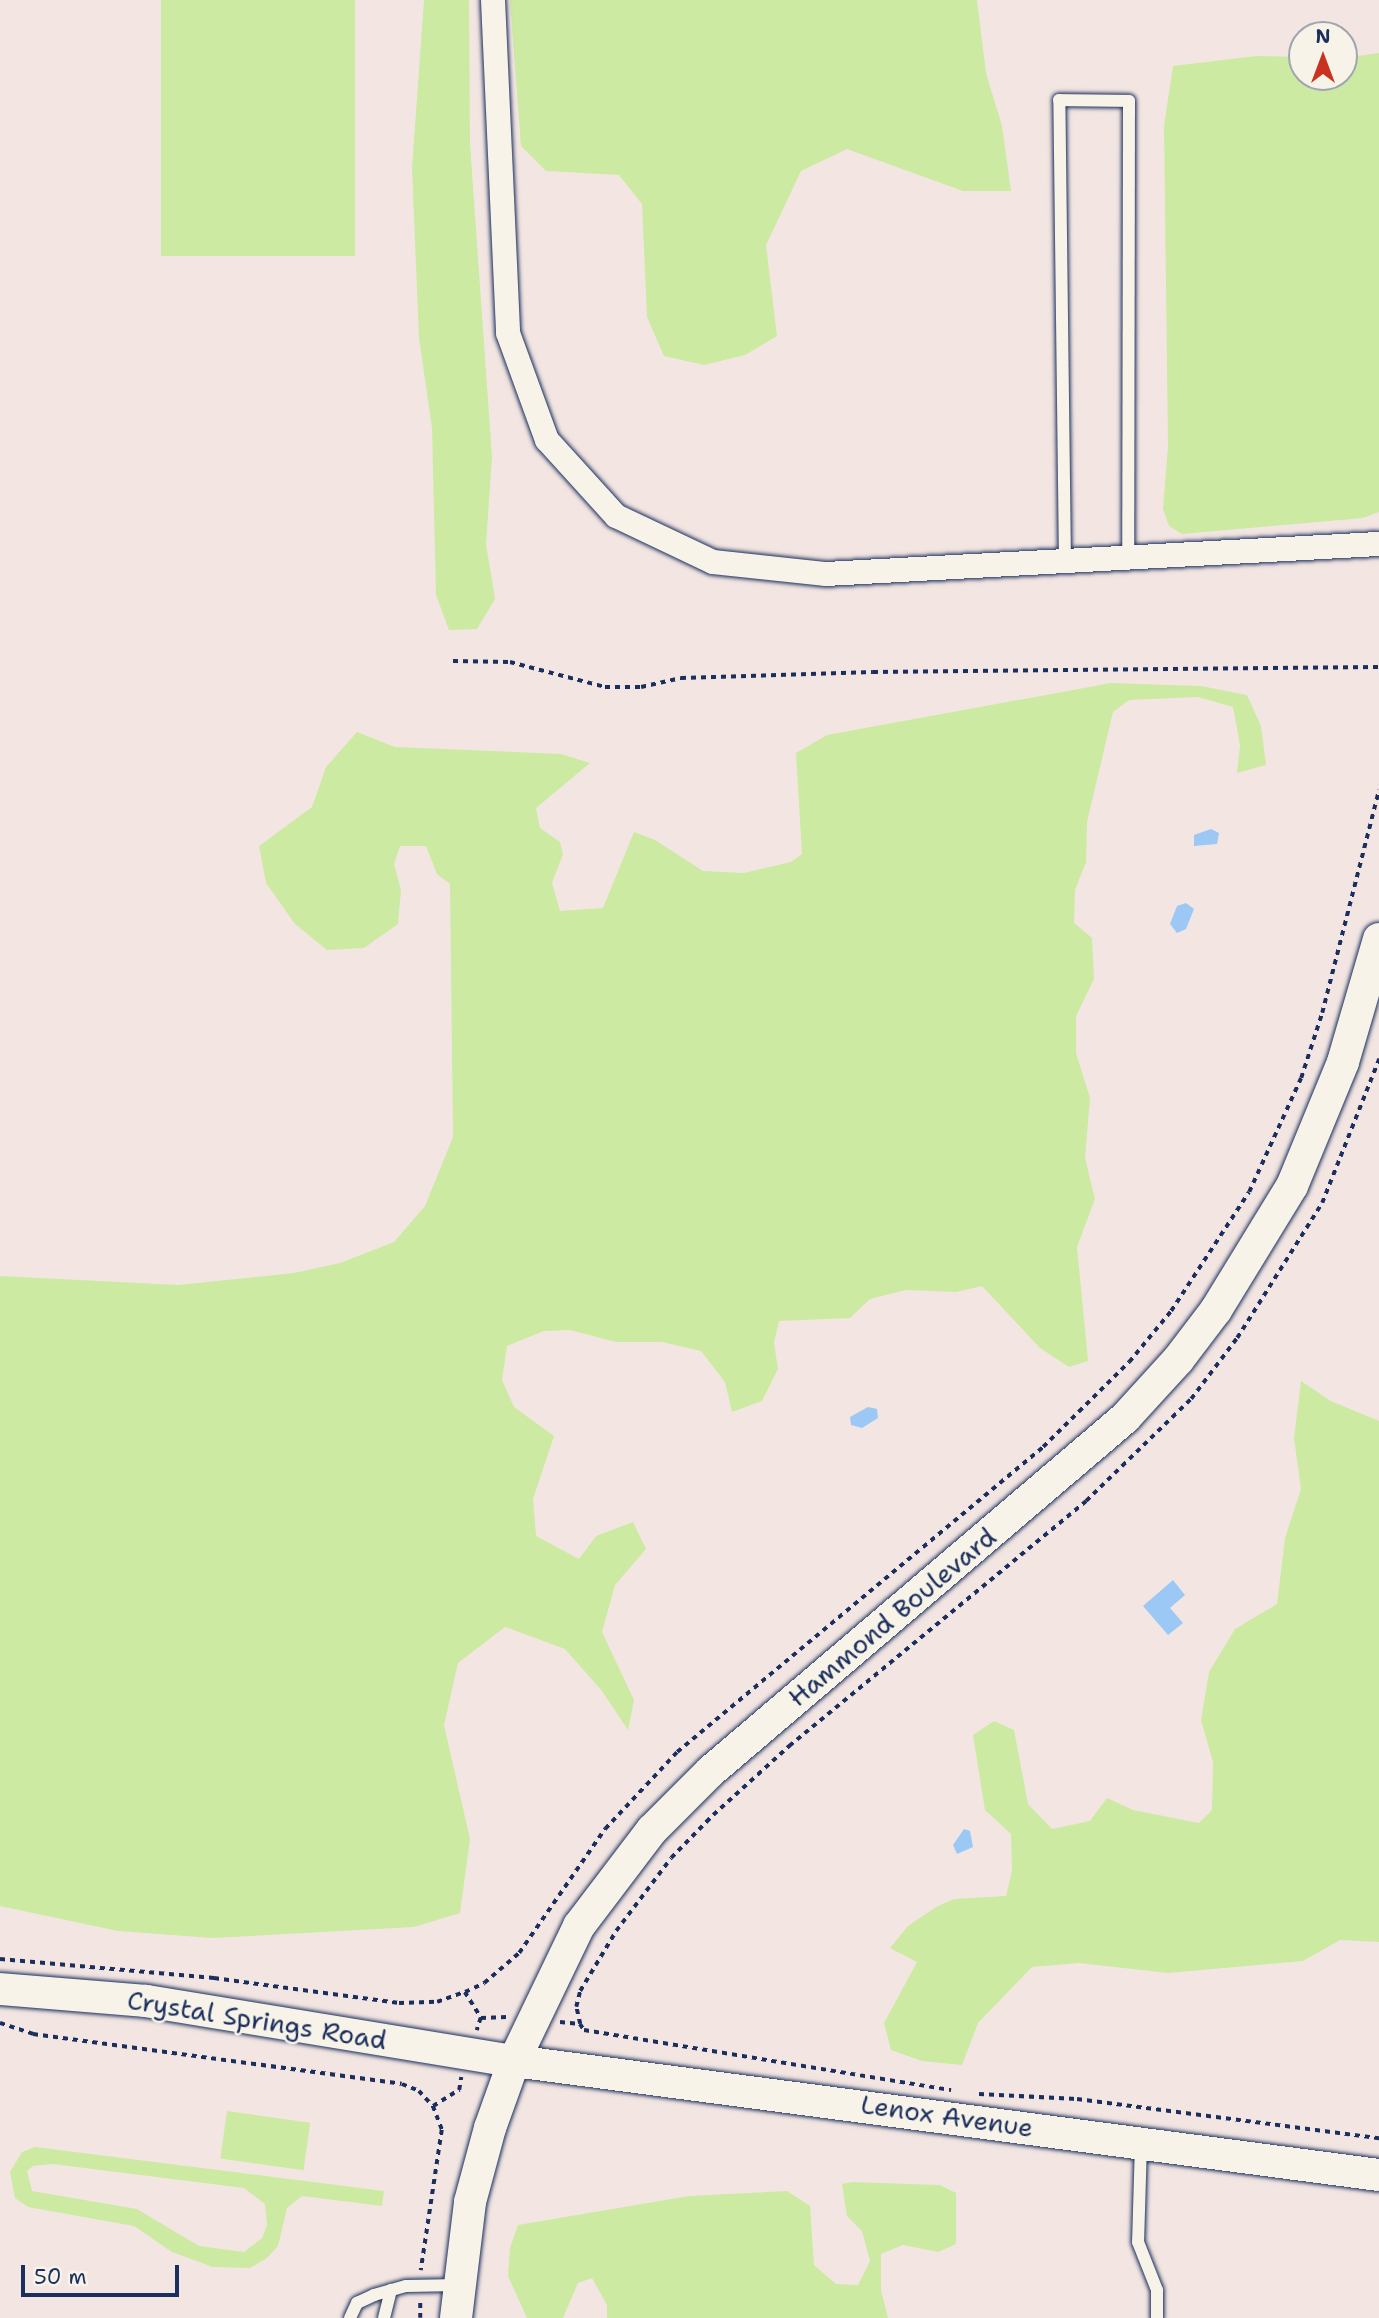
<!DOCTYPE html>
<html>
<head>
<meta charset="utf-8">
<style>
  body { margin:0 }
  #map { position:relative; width:1379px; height:2318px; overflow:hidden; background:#f3e6e2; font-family:"Shantell Sans",sans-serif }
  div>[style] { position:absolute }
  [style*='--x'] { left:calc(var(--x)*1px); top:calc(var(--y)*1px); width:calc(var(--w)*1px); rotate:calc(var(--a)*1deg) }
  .green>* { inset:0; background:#cceaa1; transform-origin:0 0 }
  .water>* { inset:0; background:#9bc8f5 }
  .path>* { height:3.5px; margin-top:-1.75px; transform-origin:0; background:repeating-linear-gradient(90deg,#1b2f5e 0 5px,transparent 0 10px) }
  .roads { filter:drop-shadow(0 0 2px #1b2f5e) drop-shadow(0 0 2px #1b2f5e) }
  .service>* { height:12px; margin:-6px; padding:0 6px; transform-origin:6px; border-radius:6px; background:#f7f3e8 }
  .minor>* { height:24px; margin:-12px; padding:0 12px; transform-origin:12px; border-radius:12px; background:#f7f3e8 }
  .tertiary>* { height:32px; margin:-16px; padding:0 16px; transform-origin:16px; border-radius:16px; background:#f7f3e8 }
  span { translate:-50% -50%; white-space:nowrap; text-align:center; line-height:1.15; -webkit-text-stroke:5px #f7f3e8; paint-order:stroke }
  .street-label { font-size:26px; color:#1b2f5e }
  .north { position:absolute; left:1288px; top:21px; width:70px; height:70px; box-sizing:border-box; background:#f7f3e8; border:2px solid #9fa5b1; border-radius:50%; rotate:0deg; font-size:19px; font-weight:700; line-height:28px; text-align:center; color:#1b2f5e }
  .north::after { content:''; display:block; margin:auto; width:24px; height:32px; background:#c8321e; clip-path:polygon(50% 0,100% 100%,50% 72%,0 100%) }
  .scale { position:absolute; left:21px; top:2265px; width:158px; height:32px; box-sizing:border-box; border:4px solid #1b2f5e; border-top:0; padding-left:9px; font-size:21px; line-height:24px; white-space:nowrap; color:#1b2f5e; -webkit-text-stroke:5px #f7f3e8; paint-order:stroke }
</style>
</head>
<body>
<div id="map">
  <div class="green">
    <div style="left:161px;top:0;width:194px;height:256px"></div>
    <div style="clip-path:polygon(424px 0,469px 0,470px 144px,492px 457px,486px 544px,495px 599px,477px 629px,449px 630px,436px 595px,432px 428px,419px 338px,412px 168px)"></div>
    <div style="clip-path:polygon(510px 0,977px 0,986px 73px,1002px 126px,1011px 191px,963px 191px,847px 149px,801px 171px,766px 245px,777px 336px,745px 355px,704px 365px,664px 356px,647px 317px,642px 204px,619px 175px,546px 171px,521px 146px)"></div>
    <div style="clip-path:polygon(1379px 53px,1379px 512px,1363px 518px,1182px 534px,1169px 526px,1163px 509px,1168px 446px,1164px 126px,1173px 66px,1256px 56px,1302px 57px,1302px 77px,1344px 77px,1344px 58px)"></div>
    <div style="clip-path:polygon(1111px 683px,1201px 686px,1247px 695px,1261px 726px,1266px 765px,1237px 773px,1240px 745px,1233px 707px,1198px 697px,1129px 700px,1113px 712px,1087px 822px,1086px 862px,1075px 890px,1074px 923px,1092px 938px,1094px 979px,1076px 1016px,1076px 1053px,1090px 1098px,1085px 1158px,1095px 1199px,1077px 1247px,1088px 1361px,1069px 1367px,1040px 1348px,982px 1286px,956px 1292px,906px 1290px,870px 1299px,850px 1318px,779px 1321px,774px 1343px,778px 1369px,762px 1401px,732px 1412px,725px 1382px,701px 1351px,662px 1342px,616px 1342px,570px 1330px,544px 1331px,507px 1346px,502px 1380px,514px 1407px,554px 1436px,533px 1499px,536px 1536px,579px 1559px,596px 1536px,633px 1522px,646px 1549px,615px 1585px,602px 1632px,634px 1700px,628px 1730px,602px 1691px,565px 1649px,505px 1627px,458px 1663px,444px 1725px,470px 1839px,460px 1913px,414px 1927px,213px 1938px,118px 1931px,0 1906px,0 1276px,178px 1285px,294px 1273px,340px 1263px,394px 1242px,425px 1206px,453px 1137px,450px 884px,437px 874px,426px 846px,400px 846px,394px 864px,401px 890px,398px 924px,364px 948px,327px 950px,295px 924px,266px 883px,259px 846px,312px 807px,326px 767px,357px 732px,395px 747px,561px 754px,590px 763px,536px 808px,540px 828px,560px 842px,563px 854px,552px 883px,560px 911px,603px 908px,634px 832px,655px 840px,703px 871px,744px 873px,791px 862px,802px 854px,796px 753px,827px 735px)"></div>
    <div style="clip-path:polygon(1301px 1381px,1331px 1401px,1379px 1421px,1379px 1942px,1340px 1940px,1303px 1961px,1168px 1973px,1079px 1963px,1032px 1967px,978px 2023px,962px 2065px,922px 2061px,891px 2050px,884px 2023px,917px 1962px,890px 1948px,908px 1926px,936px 1907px,954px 1899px,1006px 1896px,1012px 1871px,1011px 1834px,985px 1810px,973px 1735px,994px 1721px,1014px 1730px,1028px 1804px,1052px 1829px,1090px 1821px,1107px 1798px,1133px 1810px,1199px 1823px,1212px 1810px,1213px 1762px,1201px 1720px,1209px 1672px,1235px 1629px,1277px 1604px,1285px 1538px,1301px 1489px,1294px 1438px)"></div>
    <div style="left:227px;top:2111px;width:84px;height:48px;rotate:8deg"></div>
    <div style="clip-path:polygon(evenodd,35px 2147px,384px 2191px,382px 2206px,302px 2196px,287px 2208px,278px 2246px,267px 2258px,250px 2268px,213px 2267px,172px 2252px,134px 2226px,28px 2207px,15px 2198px,10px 2172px,22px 2152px,35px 2147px,53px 2164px,244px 2188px,265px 2204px,267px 2225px,262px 2238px,244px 2252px,199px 2246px,137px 2209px,32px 2191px,27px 2171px,33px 2166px,53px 2164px)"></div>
    <div style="clip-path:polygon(852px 2182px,940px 2185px,956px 2193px,956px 2244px,938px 2252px,903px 2245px,881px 2254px,881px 2290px,888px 2318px,607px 2318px,607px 2305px,592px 2278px,578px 2283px,563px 2318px,527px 2318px,508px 2276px,510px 2248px,518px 2225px,689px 2196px,787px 2191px,810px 2206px,814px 2265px,836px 2284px,858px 2285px,870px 2261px,862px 2231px,847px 2216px,842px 2184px)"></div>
  </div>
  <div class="water">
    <div style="clip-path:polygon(1211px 829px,1219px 833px,1217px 844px,1194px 846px,1194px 835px)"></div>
    <div style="clip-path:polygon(1186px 903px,1194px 909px,1186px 929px,1177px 933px,1170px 924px,1177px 906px)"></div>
    <div style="clip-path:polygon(868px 1407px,877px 1409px,878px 1418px,862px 1428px,851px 1425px,850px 1417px)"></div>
    <div style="clip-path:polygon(1173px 1580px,1185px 1595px,1170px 1608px,1183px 1623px,1168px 1635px,1143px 1606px)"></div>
    <div style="clip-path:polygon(964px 1829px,970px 1831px,973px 1847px,957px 1854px,953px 1845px)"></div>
  </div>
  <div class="path">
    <div style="--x:453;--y:661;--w:57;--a:1"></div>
    <div style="--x:510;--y:662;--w:98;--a:14.7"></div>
    <div style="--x:605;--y:687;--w:36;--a:0"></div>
    <div style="--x:641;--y:687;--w:41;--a:-12.7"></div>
    <div style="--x:681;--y:678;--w:192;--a:-1.8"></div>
    <div style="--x:873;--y:672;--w:506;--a:-0.57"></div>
    <div style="--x:0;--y:1959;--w:215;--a:5.1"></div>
    <div style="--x:214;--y:1978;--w:187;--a:7.7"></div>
    <div style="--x:399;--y:2003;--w:38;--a:-2"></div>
    <div style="--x:437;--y:2002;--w:30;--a:-20"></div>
    <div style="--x:465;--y:1992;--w:31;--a:58"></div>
    <div style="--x:481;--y:2018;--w:13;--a:108"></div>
    <div style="--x:465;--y:1992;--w:21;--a:-25"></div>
    <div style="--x:484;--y:1983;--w:46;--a:-40.6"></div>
    <div style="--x:519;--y:1953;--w:151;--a:-55.3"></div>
    <div style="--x:605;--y:1829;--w:105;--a:-46.9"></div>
    <div style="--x:677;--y:1752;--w:476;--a:-39.8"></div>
    <div style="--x:1043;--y:1447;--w:121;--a:-44.7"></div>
    <div style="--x:1129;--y:1362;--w:66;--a:-50.5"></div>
    <div style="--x:1171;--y:1311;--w:142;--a:-56.8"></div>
    <div style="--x:1249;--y:1192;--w:125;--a:-65.5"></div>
    <div style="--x:1301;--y:1078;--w:68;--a:-72.1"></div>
    <div style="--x:1322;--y:1013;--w:230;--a:-75.7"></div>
    <div style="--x:481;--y:2018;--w:26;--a:-2"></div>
    <div style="--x:560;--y:2022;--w:20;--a:6"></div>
    <div style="--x:580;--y:2024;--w:17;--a:-103"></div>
    <div style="--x:576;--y:2007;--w:16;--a:-76"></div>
    <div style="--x:580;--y:1991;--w:70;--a:-59"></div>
    <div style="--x:616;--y:1931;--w:91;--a:-53"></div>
    <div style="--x:671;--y:1858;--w:60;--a:-45.7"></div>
    <div style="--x:713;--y:1815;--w:103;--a:-42.2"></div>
    <div style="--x:789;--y:1746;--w:385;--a:-39.5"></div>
    <div style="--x:1086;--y:1501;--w:146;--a:-44.2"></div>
    <div style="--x:1191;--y:1399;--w:76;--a:-53"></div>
    <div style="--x:1237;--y:1338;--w:160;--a:-57.8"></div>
    <div style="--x:1322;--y:1203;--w:155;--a:-68.4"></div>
    <div style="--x:0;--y:2023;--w:35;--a:18"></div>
    <div style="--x:33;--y:2034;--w:372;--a:7.7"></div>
    <div style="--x:402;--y:2084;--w:18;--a:22"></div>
    <div style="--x:419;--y:2091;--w:21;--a:47"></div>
    <div style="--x:433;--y:2106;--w:26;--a:69"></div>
    <div style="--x:442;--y:2130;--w:142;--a:98.5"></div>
    <div style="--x:580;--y:2024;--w:7;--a:56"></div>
    <div style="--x:584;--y:2030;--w:372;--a:9.3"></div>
    <div style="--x:979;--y:2094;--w:98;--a:2.9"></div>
    <div style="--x:1077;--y:2099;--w:305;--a:7.4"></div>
    <div style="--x:433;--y:2106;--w:31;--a:-32"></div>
    <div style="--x:459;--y:2090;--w:13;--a:-81"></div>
    <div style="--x:420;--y:2318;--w:15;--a:-90"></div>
  </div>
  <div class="roads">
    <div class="service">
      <div style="--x:1065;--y:563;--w:463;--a:-90.7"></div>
      <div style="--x:1059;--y:100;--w:70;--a:0.8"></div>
      <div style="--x:1129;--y:101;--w:459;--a:90.1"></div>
      <div style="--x:1141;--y:2143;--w:99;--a:91.7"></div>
      <div style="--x:1138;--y:2242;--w:52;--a:68.4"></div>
      <div style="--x:1157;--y:2290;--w:28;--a:90"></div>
      <div style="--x:350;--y:2318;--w:17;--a:-65"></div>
      <div style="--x:357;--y:2303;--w:19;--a:-25"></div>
      <div style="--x:374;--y:2295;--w:33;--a:-16"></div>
      <div style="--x:406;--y:2286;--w:53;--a:-1.1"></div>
      <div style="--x:384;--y:2318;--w:29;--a:-76"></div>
    </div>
    <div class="minor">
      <div style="--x:493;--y:0;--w:333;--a:87.4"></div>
      <div style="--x:508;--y:333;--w:114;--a:70"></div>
      <div style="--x:547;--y:440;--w:103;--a:47.8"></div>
      <div style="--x:616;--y:516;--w:107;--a:25.4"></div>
      <div style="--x:713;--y:562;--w:114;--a:6.1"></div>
      <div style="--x:826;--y:574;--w:554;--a:-3.11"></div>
    </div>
    <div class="tertiary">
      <div style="--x:0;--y:1989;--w:146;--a:4.7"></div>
      <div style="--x:146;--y:2001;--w:373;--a:9.3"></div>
      <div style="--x:514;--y:2061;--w:872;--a:7.51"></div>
      <div style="--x:456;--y:2318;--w:117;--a:-83.1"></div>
      <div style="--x:470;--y:2202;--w:77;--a:-74.9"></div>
      <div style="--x:490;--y:2128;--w:71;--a:-70.3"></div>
      <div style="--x:514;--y:2061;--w:150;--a:-64.3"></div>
      <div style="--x:579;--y:1926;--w:121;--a:-52.8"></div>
      <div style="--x:652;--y:1830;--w:83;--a:-45"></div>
      <div style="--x:711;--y:1771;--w:544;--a:-40.45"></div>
      <div style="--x:1125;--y:1418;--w:79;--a:-47.6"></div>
      <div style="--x:1178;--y:1360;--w:63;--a:-52.8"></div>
      <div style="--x:1216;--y:1310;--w:145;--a:-58.5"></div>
      <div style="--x:1292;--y:1186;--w:134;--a:-67.6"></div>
      <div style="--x:1343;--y:1062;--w:128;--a:-73.7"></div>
    </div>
  </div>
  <div class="street-label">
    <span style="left:892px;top:1617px;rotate:-40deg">Hammond Boulevard</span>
    <span style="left:257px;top:2020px;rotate:9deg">Crystal Springs Road</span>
    <span style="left:947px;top:2116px;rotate:8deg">Lenox Avenue</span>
  </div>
  <div class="north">N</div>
  <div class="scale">50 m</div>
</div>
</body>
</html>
